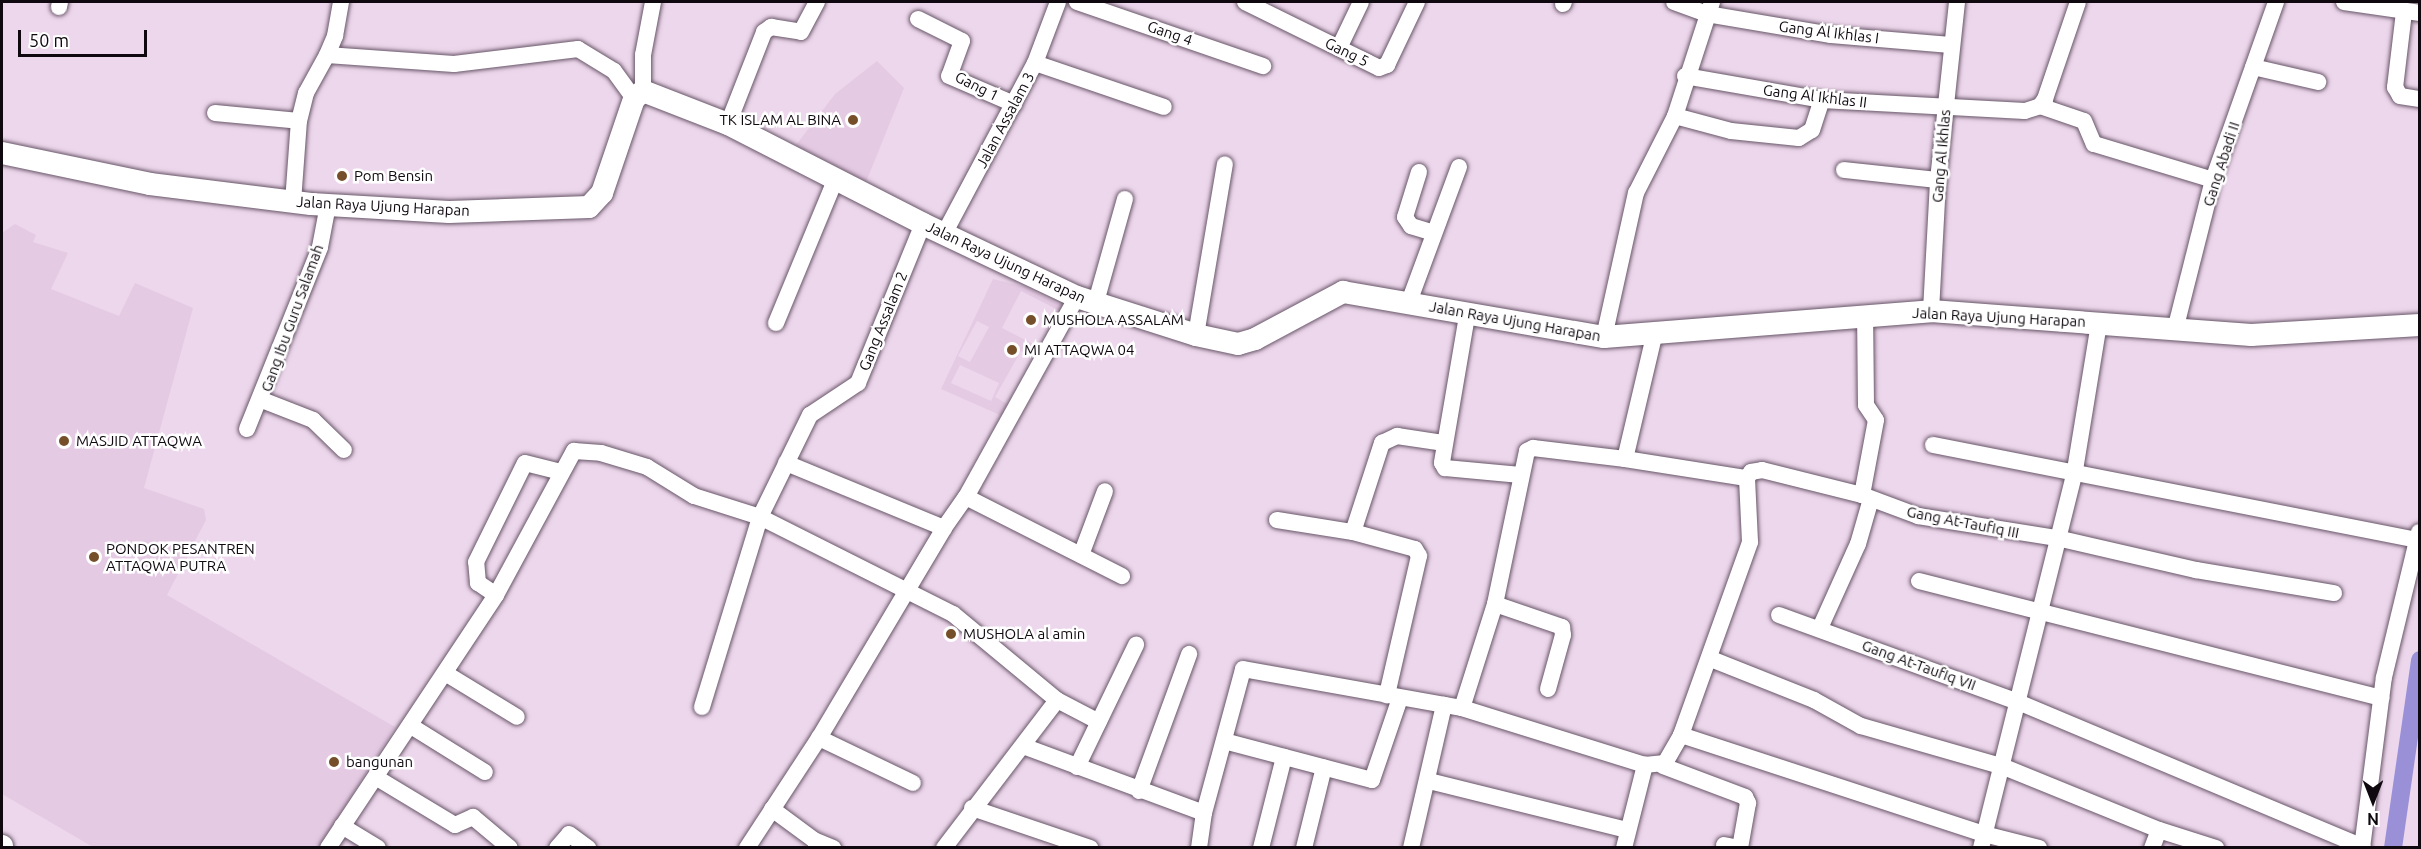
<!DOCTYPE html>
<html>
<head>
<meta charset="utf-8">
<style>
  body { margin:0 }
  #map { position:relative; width:2421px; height:849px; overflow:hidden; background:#edd7ec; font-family:Ubuntu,sans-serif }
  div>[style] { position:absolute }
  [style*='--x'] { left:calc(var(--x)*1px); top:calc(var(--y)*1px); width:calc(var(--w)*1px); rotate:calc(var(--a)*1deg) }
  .built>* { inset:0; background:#e5cae4 }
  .canal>* { height:18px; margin:-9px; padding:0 9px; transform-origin:9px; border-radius:9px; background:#9990d7 }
  .roads { filter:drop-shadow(0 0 2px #685668) drop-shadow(0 0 2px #685668) }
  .street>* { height:16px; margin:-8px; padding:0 8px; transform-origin:8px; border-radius:8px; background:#fff }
  .secondary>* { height:22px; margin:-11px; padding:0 11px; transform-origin:11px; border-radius:11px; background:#fff }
  .dots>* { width:16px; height:16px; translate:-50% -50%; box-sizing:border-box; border:3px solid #fff; border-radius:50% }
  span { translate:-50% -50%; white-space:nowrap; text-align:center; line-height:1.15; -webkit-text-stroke:5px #fff; paint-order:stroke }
  .street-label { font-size:15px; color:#0f090f }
  .poi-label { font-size:15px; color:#0f090f }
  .right { translate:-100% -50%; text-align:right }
  .left { translate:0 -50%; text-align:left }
  .frame { position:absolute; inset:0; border:3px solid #0f090f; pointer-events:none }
  .north { position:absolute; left:2343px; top:771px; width:60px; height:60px; -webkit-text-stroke:4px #fff; paint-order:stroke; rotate:180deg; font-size:16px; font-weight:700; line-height:24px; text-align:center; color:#0f090f }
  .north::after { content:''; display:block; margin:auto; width:21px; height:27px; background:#0f090f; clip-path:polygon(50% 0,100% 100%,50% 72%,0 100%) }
  .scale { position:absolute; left:18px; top:30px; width:129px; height:27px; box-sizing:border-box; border:3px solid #0f090f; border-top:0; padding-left:8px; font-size:18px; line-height:21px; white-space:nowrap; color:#0f090f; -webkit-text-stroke:4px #fff; paint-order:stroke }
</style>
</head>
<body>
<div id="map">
  <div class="built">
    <div style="clip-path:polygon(877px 61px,904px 88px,866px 182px,796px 145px,835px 94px)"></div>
    <div style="clip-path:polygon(15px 224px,36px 235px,33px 242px,68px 253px,51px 289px,119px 316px,135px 283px,193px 308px,144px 488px,204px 509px,206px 520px,167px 595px,395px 727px,319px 847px,93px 847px,2px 794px,2px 233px)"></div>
    <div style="clip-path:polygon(evenodd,993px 279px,1025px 287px,1068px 309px,1009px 419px,941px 389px,993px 279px,1021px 291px,1060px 311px,1041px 348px,1002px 328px,1021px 291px,993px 279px,977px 321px,989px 327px,970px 362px,958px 356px,977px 321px,993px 279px,1021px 351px,1035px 358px,1009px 405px,995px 397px,1021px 351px,993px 279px,960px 365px,999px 383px,991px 401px,951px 383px,960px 365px)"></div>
  </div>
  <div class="canal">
    <div style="--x:2393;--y:848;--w:190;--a:-81.8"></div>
  </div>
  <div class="roads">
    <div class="street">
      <div style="--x:1077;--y:2;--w:197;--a:19"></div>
      <div style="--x:1245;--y:2;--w:149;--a:26.2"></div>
      <div style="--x:1379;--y:68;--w:9;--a:-21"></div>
      <div style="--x:1387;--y:65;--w:70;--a:-64.5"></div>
      <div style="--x:1674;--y:2;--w:35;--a:20"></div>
      <div style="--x:1707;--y:14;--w:126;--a:9.6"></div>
      <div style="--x:1831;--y:35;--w:120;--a:4.8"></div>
      <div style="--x:2344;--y:2;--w:77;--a:8.2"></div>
      <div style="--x:1563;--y:4;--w:2;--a:-63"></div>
      <div style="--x:59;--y:7;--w:5;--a:-79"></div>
      <div style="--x:2404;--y:12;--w:76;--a:96.8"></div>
      <div style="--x:2395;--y:87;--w:10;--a:61"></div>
      <div style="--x:2400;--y:96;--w:20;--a:9"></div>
      <div style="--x:918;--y:19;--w:49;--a:26.6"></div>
      <div style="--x:962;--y:41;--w:37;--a:110"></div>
      <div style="--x:949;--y:76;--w:71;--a:23.3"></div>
      <div style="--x:1339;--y:48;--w:51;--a:-64.4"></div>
      <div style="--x:327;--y:55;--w:21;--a:-67"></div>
      <div style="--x:335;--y:36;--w:35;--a:-80"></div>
      <div style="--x:1035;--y:63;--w:136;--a:18.8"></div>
      <div style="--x:2253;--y:67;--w:67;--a:13"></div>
      <div style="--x:1685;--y:76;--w:139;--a:9.9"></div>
      <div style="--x:1822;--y:100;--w:203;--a:3.1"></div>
      <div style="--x:2025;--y:111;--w:16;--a:-18"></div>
      <div style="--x:2040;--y:106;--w:9;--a:-54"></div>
      <div style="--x:2045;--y:99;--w:102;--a:-71.2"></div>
      <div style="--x:643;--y:91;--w:36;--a:-90"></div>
      <div style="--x:643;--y:55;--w:54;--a:-79.3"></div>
      <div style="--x:2040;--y:106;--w:46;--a:18.8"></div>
      <div style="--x:2084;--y:121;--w:25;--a:67"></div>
      <div style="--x:2094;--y:144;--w:124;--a:16.8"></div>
      <div style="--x:215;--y:113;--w:84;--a:5.4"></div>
      <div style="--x:1675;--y:116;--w:58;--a:15"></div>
      <div style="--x:1731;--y:131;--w:68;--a:5.9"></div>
      <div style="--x:1799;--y:138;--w:15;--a:-32"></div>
      <div style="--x:1812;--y:130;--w:32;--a:-72"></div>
      <div style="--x:728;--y:124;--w:99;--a:-68.6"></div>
      <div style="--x:764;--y:32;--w:9;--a:-36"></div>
      <div style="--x:771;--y:27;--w:30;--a:9"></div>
      <div style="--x:801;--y:32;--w:34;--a:-62"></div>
      <div style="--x:1844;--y:170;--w:95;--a:6.1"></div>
      <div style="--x:1419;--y:172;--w:47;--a:107.3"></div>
      <div style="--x:1405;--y:217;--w:11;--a:56"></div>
      <div style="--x:1411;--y:226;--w:24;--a:17"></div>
      <div style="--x:293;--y:202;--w:81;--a:-85.8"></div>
      <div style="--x:299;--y:121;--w:29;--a:-76"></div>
      <div style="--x:306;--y:93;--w:43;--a:-61.1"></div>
      <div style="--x:327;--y:55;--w:127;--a:4.1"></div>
      <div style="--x:454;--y:64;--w:125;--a:-6.9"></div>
      <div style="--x:578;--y:49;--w:42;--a:31.4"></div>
      <div style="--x:614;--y:71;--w:34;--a:54"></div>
      <div style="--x:944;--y:234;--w:194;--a:-62"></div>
      <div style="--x:1035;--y:63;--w:65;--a:-69.3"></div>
      <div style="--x:1096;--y:302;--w:107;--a:-74.3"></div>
      <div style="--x:1409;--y:302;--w:144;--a:-69.7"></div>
      <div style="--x:1931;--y:311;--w:131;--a:-86.9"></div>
      <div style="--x:1938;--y:180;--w:179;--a:-83.9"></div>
      <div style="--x:1467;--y:316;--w:149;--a:99.7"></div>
      <div style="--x:1442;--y:463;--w:6;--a:59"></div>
      <div style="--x:1445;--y:468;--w:76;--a:5.3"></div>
      <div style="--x:776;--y:323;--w:157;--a:-67.5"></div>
      <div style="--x:2175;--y:330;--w:155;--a:-75.8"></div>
      <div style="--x:2213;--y:180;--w:189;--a:-70.5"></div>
      <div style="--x:1196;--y:335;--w:173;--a:-80.4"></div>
      <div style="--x:1604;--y:337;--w:148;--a:-77.5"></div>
      <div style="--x:1636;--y:193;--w:86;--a:-63.1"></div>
      <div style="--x:1675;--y:116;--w:120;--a:-72"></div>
      <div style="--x:262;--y:400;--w:55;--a:21.4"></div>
      <div style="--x:313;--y:420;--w:43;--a:44.1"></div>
      <div style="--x:247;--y:429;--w:196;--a:-68.1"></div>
      <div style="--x:320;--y:247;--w:43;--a:-79.2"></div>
      <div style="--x:1933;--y:445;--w:492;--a:11.1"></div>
      <div style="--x:1625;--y:459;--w:126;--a:-76.7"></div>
      <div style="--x:786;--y:463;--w:171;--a:22.4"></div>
      <div style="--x:1862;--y:495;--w:76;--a:-79.4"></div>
      <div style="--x:1876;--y:420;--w:18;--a:-124"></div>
      <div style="--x:1866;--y:405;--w:91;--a:-90.6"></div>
      <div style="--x:966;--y:497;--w:175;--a:26.9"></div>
      <div style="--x:1277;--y:520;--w:77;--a:9"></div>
      <div style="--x:1353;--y:532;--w:94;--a:-72"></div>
      <div style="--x:1382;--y:443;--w:17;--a:-25"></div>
      <div style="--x:1397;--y:436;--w:48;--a:8.5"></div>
      <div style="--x:1353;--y:532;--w:64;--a:15.3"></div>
      <div style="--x:1415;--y:549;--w:8;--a:60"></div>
      <div style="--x:1419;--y:556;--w:143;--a:103"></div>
      <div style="--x:1081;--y:555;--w:68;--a:-69.4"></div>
      <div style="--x:1919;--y:581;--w:477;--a:14.2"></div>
      <div style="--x:496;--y:595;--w:22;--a:-146"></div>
      <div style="--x:478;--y:583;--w:21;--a:-95"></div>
      <div style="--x:476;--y:562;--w:110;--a:-63.7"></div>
      <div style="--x:525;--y:463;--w:37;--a:14"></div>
      <div style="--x:1495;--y:604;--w:71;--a:18.9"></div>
      <div style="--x:1562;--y:627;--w:8;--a:83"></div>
      <div style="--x:1563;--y:635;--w:56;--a:105.5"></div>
      <div style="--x:1779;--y:615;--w:254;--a:20"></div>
      <div style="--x:2018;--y:702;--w:374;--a:22.8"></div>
      <div style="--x:1820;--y:628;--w:92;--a:-65.7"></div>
      <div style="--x:1858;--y:544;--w:47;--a:-73.9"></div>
      <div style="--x:1711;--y:659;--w:111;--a:21.7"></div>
      <div style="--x:1814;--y:700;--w:54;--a:29"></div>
      <div style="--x:1861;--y:726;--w:149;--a:16"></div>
      <div style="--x:2004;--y:767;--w:167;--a:22.1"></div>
      <div style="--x:2159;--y:830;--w:60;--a:17.5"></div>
      <div style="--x:445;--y:673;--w:84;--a:31.4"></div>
      <div style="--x:702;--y:707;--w:199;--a:-73"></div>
      <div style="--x:760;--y:517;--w:114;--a:-63.9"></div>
      <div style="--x:810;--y:415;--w:58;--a:-33.7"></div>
      <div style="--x:858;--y:383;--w:172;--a:-67.8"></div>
      <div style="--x:1462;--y:708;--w:192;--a:17.3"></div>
      <div style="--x:411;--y:726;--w:87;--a:31.9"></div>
      <div style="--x:1681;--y:735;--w:319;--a:18.1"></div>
      <div style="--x:1984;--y:834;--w:57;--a:14.3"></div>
      <div style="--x:819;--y:738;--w:104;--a:25.6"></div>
      <div style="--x:1224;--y:741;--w:153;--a:14.8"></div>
      <div style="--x:1372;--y:780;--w:87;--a:-71.1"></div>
      <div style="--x:1023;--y:746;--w:193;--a:20.3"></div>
      <div style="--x:1663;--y:766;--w:88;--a:20.7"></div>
      <div style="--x:1745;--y:797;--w:7;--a:63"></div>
      <div style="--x:1748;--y:803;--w:46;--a:100.1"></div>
      <div style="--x:1077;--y:767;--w:136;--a:-64.2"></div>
      <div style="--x:377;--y:778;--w:91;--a:31.1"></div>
      <div style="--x:455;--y:825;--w:20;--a:-24"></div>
      <div style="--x:473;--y:817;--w:48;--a:40"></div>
      <div style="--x:1429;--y:781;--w:204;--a:13.9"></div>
      <div style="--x:1139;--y:791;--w:146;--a:-69.9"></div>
      <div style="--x:972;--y:808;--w:125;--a:18.7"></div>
      <div style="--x:772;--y:809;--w:52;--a:36.4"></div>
      <div style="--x:814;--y:840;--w:21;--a:23"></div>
      <div style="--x:342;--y:826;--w:42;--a:31.4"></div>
      <div style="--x:1724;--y:845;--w:14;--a:12"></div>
      <div style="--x:328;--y:848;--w:304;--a:-56.4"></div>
      <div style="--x:496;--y:595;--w:164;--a:-61.6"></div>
      <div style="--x:574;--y:451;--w:27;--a:4"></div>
      <div style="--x:601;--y:453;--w:48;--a:16.9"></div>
      <div style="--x:647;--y:467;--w:55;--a:31.7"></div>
      <div style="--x:694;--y:496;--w:69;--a:17.7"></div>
      <div style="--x:760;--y:517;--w:216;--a:26.7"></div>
      <div style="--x:953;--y:614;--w:135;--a:39.6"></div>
      <div style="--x:1057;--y:700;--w:47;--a:27.6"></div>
      <div style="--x:557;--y:848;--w:18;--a:-49"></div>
      <div style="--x:569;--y:834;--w:24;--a:36"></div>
      <div style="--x:747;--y:848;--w:131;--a:-56.8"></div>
      <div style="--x:819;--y:738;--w:244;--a:-59.2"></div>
      <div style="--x:944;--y:528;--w:38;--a:-55"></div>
      <div style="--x:966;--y:497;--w:229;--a:-61"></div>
      <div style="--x:944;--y:848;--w:186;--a:-52.6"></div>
      <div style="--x:1199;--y:848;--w:35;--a:-82"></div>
      <div style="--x:1204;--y:813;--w:149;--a:-74.8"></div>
      <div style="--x:1243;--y:669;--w:222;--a:10.1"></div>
      <div style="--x:1462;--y:708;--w:109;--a:-72.4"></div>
      <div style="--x:1495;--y:604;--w:156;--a:-78.2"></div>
      <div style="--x:1527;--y:451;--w:7;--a:-27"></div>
      <div style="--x:1533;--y:448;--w:93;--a:6.8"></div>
      <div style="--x:1625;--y:459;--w:123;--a:8.9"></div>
      <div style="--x:1261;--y:848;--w:94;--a:-75.8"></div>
      <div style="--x:1304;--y:848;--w:83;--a:-76.1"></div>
      <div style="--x:1411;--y:848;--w:147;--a:-77"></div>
      <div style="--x:1624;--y:848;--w:86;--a:-75.8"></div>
      <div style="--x:1645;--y:765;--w:20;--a:-6"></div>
      <div style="--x:1665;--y:763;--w:32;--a:-60"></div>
      <div style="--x:1681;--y:735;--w:205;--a:-70.3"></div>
      <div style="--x:1750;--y:542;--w:64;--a:-92.7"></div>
      <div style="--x:1747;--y:478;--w:7;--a:-56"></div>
      <div style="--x:1751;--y:472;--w:11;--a:-10"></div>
      <div style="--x:1762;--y:470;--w:103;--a:14"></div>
      <div style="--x:1862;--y:495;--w:60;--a:20.6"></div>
      <div style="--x:1918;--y:516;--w:141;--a:9"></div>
      <div style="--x:2057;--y:538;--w:143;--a:13"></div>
      <div style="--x:2196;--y:570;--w:140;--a:9.5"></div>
      <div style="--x:1981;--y:848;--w:390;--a:-76"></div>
      <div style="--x:2075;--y:470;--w:149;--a:-80.7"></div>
      <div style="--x:2152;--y:848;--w:19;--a:-69"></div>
      <div style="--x:2362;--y:848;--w:172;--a:-82.7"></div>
      <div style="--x:2384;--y:677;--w:149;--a:-76.4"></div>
    </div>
    <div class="secondary">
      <div style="--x:2;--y:153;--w:151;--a:11.8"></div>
      <div style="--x:150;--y:184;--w:162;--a:7.1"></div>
      <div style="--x:311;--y:204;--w:138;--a:3.3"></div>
      <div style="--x:449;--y:212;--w:140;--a:-2"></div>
      <div style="--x:589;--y:207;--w:19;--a:-47"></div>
      <div style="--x:602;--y:193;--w:99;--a:-71.2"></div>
      <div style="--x:634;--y:99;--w:12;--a:-42"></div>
      <div style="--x:643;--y:91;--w:91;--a:21.2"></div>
      <div style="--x:728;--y:124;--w:219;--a:27.1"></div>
      <div style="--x:923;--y:224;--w:170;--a:25.4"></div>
      <div style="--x:1077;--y:297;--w:125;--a:17.7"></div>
      <div style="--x:1196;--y:335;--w:43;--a:12.1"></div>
      <div style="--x:1238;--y:344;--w:18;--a:-16"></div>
      <div style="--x:1255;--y:339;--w:100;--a:-28.1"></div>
      <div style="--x:1343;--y:292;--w:265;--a:9.8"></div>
      <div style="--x:1604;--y:337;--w:328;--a:-4.5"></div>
      <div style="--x:1931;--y:311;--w:321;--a:4.3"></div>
      <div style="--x:2251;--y:335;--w:169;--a:-3.4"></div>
      <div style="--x:2;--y:846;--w:2;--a:90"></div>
    </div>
  </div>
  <div class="dots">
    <div style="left:853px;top:120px;background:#744f2a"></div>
    <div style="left:342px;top:176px;background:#744f2a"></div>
    <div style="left:1031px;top:320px;background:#744f2a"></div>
    <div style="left:1012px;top:350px;background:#744f2a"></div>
    <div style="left:64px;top:441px;background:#744f2a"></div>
    <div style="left:94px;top:557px;background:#744f2a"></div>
    <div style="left:951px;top:634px;background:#744f2a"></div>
    <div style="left:334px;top:762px;background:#744f2a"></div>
  </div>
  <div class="street-label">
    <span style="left:1829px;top:32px;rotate:7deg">Gang Al Ikhlas I</span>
    <span style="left:1170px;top:33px;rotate:19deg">Gang 4</span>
    <span style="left:1347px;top:52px;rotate:26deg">Gang 5</span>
    <span style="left:977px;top:86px;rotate:27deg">Gang 1</span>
    <span style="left:1815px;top:96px;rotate:7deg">Gang Al Ikhlas II</span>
    <span style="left:1005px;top:120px;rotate:-62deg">Jalan Assalam 3</span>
    <span style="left:1941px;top:156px;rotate:-85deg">Gang Al Ikhlas</span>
    <span style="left:2221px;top:164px;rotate:-72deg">Gang Abadi II</span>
    <span style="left:383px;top:206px;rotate:3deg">Jalan Raya Ujung Harapan</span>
    <span style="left:1006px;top:262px;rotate:25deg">Jalan Raya Ujung Harapan</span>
    <span style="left:1999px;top:317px;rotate:3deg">Jalan Raya Ujung Harapan</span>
    <span style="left:292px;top:318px;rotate:-70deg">Gang Ibu Guru Salamah</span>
    <span style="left:883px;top:321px;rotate:-68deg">Gang Assalam 2</span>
    <span style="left:1515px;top:321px;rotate:10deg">Jalan Raya Ujung Harapan</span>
    <span style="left:1963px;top:522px;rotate:11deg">Gang At-Taufiq III</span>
    <span style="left:1919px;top:665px;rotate:20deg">Gang At-Taufiq VII</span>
  </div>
  <div class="poi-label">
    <span class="right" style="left:841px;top:120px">TK ISLAM AL BINA</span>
    <span class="left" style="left:354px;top:176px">Pom Bensin</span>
    <span class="left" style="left:1043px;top:320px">MUSHOLA ASSALAM</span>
    <span class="left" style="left:1024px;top:350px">MI ATTAQWA 04</span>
    <span class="left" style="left:76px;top:441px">MASJID ATTAQWA</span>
    <span class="left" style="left:106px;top:557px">PONDOK PESANTREN<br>ATTAQWA PUTRA</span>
    <span class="left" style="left:963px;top:634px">MUSHOLA al amin</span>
    <span class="left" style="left:346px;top:762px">bangunan</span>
  </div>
  <div class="frame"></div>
  <div class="north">N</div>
  <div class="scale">50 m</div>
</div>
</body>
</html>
